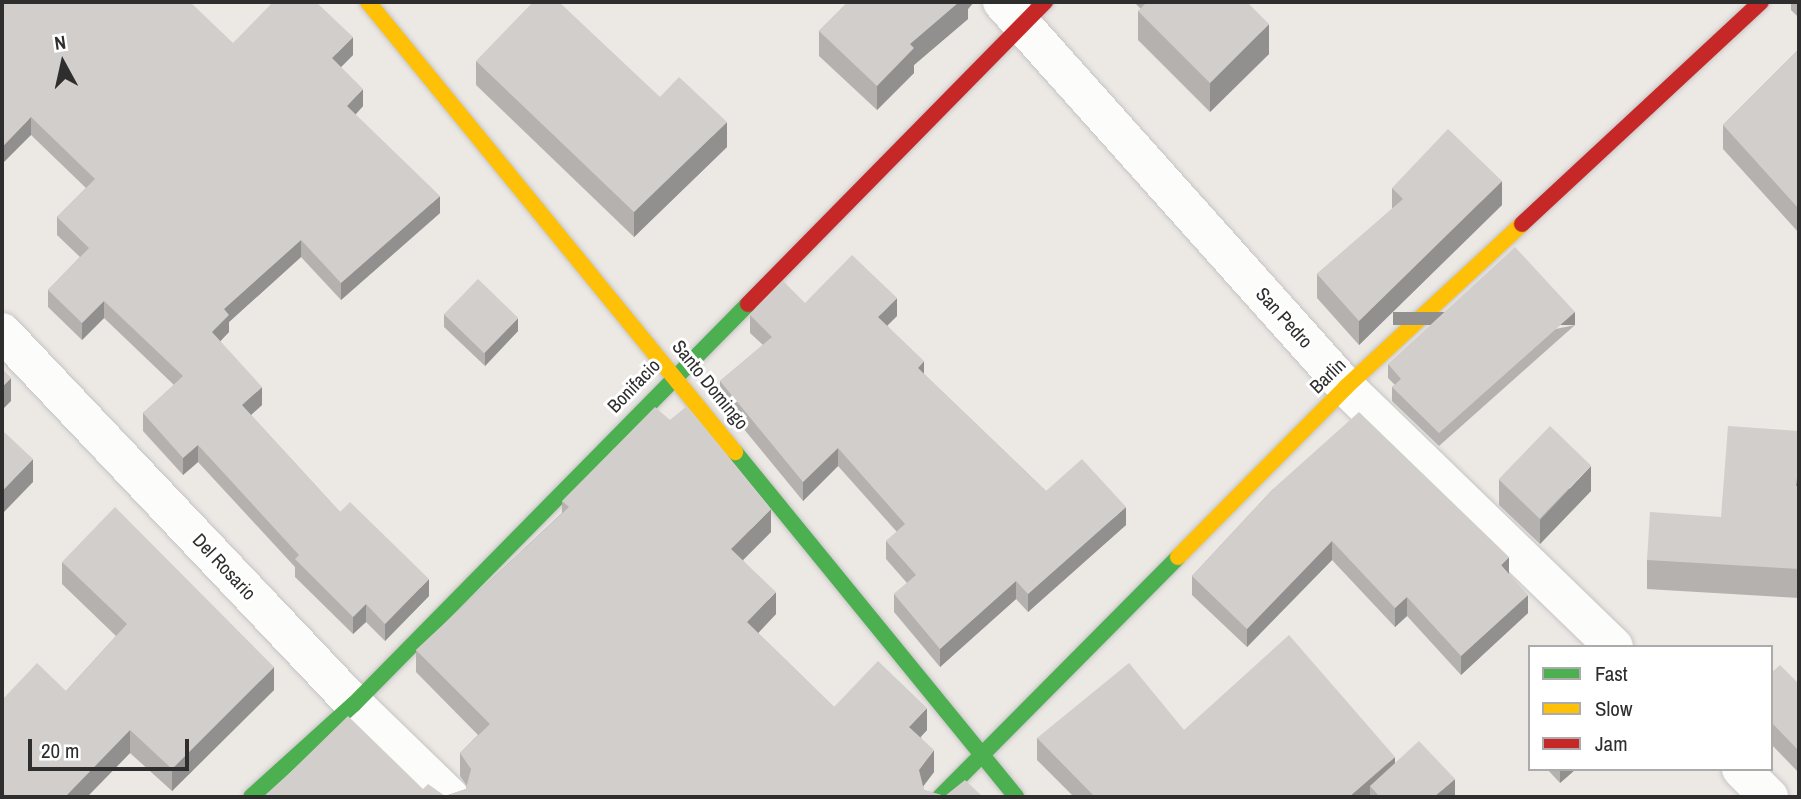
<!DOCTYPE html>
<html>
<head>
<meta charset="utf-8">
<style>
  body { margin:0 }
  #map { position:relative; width:1801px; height:799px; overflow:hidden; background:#ece8e4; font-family:"Archivo Narrow",sans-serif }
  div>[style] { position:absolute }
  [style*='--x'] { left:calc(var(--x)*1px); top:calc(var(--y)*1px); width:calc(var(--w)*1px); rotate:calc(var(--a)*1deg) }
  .roads { filter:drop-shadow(0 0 2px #c5c4c5) drop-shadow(0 0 2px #c5c4c5) }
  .street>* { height:38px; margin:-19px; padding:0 19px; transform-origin:19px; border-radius:19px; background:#fcfcfb }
  .fast>* { height:16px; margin:-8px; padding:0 8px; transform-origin:8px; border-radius:8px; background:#4caf50 }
  .slow>* { height:16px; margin:-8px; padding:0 8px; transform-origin:8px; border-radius:8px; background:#ffc107 }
  .jam>* { height:16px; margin:-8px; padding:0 8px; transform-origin:8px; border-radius:8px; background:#c62828 }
  .wall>* { inset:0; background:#b4b1af }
  .shaded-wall>* { inset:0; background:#92908e; transform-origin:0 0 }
  .building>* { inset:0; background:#d1cecb; transform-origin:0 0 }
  span { translate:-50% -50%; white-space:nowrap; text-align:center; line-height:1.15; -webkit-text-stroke:6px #fff; paint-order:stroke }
  .street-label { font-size:19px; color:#2e2e2e }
  .frame { position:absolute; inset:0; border:4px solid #2e2e2e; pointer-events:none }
  .legend { position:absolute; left:1528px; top:645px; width:245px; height:126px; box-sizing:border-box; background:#fff; border:2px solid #ababab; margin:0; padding:9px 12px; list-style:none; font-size:21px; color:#2e2e2e }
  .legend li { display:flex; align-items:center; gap:14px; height:35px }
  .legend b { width:35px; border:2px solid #ababab }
  .north { position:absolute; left:28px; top:28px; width:70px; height:70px; -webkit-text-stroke:5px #fff; paint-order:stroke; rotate:352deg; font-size:19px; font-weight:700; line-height:28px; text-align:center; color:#2e2e2e }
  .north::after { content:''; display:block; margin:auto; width:24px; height:32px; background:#2e2e2e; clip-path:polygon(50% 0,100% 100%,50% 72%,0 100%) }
  .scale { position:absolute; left:28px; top:739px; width:161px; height:32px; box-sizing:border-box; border:4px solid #2e2e2e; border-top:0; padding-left:9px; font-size:21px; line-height:24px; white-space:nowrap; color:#2e2e2e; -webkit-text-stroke:5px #fff; paint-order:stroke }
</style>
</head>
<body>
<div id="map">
  <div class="roads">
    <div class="street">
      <div style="--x:1002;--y:2;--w:516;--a:48.22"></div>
      <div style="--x:1346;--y:387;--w:373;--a:44.1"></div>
      <div style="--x:2;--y:332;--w:512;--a:46.58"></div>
      <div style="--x:354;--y:704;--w:134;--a:44.1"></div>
      <div style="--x:1741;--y:769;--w:40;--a:45"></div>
    </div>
    <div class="fast">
      <div style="--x:735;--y:452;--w:445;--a:50.8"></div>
      <div style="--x:251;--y:797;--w:139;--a:-42.1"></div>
      <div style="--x:354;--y:704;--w:561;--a:-45.43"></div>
      <div style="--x:940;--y:797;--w:338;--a:-45.2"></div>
    </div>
    <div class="slow">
      <div style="--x:368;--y:2;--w:581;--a:50.8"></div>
      <div style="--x:1178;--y:557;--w:239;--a:-45.3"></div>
      <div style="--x:1346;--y:387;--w:240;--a:-42.8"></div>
    </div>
    <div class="jam">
      <div style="--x:1522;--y:224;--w:326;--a:-42.9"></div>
      <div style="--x:748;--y:304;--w:424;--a:-45.5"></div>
    </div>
  </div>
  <div class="wall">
    <div style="clip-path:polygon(2px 2px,233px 43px,353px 55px,341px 67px,363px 106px,355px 115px,440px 213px,341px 300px,301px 257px,229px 322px,229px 332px,220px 341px,262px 405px,251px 415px,340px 512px,429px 596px,385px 641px,366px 622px,353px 634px,295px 577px,295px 567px,198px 462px,183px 475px,143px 431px,143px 413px,174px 385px,104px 318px,82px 340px,48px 307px,48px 290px,80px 257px,57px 235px,57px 217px,86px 188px,31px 135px)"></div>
    <div style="clip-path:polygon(848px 2px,974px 2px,968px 9px,968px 19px,914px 65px,914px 73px,877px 110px,819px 56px,819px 31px)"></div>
    <div style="clip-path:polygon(1134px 2px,1247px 2px,1269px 54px,1210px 112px,1138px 40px,1138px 11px,1141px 9px)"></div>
    <div style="clip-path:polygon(1791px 2px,1799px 2px,1799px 18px,1791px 10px)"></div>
    <div style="clip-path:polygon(1799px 49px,1799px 233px,1723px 149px,1723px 125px)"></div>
    <div style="clip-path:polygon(476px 61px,660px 97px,727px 147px,634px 237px,476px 85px)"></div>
    <div style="clip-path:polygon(1392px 188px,1502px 205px,1359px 345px,1317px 298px,1317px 274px,1392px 209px)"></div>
    <div style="clip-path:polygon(805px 303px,897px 316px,887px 325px,924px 374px,1046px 491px,1126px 525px,1028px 612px,1016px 599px,940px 667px,894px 612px,894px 594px,907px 583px,886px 559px,886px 541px,897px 532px,838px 466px,803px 501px,720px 400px,720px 381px,763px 345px,750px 333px,750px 315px)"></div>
    <div style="clip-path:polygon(444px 314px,518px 331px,485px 366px,444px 327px)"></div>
    <div style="clip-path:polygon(1575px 325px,1439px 446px,1392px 401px,1392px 387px,1395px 385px,1388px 378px,1388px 364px)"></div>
    <div style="clip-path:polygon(1499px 480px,1591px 491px,1540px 544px,1499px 505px)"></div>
    <div style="clip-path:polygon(1799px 486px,1799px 598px,1647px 589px,1647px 560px,1721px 517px)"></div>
    <div style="clip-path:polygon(1273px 489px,1509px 574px,1528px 613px,1461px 675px,1407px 616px,1395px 627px,1332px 560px,1247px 647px,1192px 595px,1192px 576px)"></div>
    <div style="clip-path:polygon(562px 501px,771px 532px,743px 560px,776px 614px,758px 633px,834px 707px,927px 730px,921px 737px,934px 772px,923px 786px,924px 790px,945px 796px,983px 797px,265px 797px,423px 789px,445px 796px,466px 789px,467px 786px,460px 776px,460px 753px,478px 735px,416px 672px,416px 650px,562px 513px)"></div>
    <div style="clip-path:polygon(62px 562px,274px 690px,172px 791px,130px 753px,87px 797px,2px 797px,66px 691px,116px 636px,62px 584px)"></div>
    <div style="clip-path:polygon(1771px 673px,1799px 684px,1799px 773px,1771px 744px)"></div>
    <div style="clip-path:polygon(1530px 724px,1530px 750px,1529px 749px)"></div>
    <div style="clip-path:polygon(1184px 730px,1395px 763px,1455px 797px,1074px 797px,1037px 760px,1037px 738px)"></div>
    <div style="clip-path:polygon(1547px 769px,1576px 769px,1560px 783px)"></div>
  </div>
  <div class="shaded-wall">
    <div style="clip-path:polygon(959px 2px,974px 2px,968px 9px,968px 19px,914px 65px,914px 73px,877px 110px,877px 86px,910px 44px)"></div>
    <div style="clip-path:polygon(1269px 24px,1269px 54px,1210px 112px,1210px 83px)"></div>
    <div style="clip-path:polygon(353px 37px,353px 55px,332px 76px,332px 58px)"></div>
    <div style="clip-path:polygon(363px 89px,363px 106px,347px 124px,347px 106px)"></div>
    <div style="clip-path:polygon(31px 117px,31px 135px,2px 164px,2px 147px)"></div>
    <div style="clip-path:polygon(727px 122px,727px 147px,634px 237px,634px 212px)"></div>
    <div style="clip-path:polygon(1502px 181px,1502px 205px,1359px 345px,1359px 321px)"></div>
    <div style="clip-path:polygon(440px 196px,440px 213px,341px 300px,341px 283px)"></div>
    <div style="clip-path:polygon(301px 240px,301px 257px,229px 322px,229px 332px,212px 350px,212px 332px,224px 309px)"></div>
    <div style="clip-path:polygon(897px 298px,897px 316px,878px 335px,878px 317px)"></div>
    <div style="clip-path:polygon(104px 301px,104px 318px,82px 340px,82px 323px)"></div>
    <div style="left:1575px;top:312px;width:13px;height:182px;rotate:90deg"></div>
    <div style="clip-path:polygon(518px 318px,518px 331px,485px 366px,485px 352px)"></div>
    <div style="clip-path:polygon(924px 361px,924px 379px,918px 368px)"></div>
    <div style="clip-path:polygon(11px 378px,11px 401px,2px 410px,2px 387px)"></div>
    <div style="clip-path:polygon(262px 387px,262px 405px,242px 423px,242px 405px)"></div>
    <div style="clip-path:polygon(198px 445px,198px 462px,183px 475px,183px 458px)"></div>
    <div style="clip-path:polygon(838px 448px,838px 466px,803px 501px,803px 482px)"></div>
    <div style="clip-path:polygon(1799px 448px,1799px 477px,1796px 515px,1796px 486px)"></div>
    <div style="clip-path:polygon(33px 459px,33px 482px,2px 514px,2px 491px)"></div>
    <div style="clip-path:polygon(1591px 466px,1591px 491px,1540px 544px,1540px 520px)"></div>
    <div style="clip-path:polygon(1126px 507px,1126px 525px,1028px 612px,1028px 594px)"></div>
    <div style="clip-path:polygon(771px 509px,771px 532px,731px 572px,731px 549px)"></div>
    <div style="clip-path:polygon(1332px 541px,1332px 560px,1247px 647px,1247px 629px)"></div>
    <div style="clip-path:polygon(1509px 557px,1509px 576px,1501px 565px)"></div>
    <div style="clip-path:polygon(429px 579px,429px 596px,385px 641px,385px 624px)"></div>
    <div style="clip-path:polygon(1016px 581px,1016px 599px,940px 667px,940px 649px)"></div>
    <div style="clip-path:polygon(776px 592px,776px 614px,747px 645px,747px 622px)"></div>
    <div style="clip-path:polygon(1528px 595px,1528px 613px,1461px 675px,1461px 656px)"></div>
    <div style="clip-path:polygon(1407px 597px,1407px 616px,1395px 627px,1395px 608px)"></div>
    <div style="clip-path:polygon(366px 604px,366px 622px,353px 634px,353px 617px)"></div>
    <div style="clip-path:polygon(274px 667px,274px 690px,172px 791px,172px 769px)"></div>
    <div style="clip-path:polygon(927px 708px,927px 730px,909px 749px,909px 727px)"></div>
    <div style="clip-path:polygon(130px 730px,130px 753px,87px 797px,65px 797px)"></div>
    <div style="clip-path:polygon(934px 750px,934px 772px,919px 792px,919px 770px)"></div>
    <div style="clip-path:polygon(1395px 757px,1395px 778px,1370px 786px,1370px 797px,1349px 797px)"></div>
    <div style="clip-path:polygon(1560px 769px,1576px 769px,1560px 783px)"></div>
    <div style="clip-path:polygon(1455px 779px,1455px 797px,1434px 797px)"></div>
  </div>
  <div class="building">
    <div style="clip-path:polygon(2px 2px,190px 2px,233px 43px,273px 2px,316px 2px,353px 37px,332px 58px,363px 89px,347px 106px,440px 196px,341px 283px,301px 240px,224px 309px,229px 315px,212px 332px,262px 387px,242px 405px,340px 512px,350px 502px,429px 579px,385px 624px,366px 604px,353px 617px,295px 559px,299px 555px,198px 445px,183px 458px,143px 413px,183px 376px,104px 301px,82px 323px,48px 290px,89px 248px,57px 217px,95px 179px,31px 117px,2px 147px)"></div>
    <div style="clip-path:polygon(533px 2px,559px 2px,660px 97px,679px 77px,727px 122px,634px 212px,476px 61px)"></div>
    <div style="clip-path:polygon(848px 2px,959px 2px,910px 44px,914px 48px,877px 86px,819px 31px)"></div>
    <div style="clip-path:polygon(1147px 2px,1247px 2px,1269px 24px,1210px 83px,1138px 11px)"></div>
    <div style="clip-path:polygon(1799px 49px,1799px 209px,1723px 125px)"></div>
    <div style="clip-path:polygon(1448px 129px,1502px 181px,1359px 321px,1317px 274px,1403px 199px,1392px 188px)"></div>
    <div style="clip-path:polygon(1515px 247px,1575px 312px,1439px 433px,1392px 387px,1401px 379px,1388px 364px)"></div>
    <div style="clip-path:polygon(852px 255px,897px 298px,878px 317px,924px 361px,918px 368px,1046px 491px,1082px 459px,1126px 507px,1028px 594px,1016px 581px,940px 649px,894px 594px,916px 575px,886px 541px,905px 524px,838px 448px,803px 482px,720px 381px,772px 337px,750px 315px,783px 281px,805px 303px)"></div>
    <div style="left:478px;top:279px;width:56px;height:49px;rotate:44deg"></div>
    <div style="clip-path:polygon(2px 368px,11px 378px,2px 387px)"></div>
    <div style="clip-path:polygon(687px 406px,771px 509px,731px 549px,776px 592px,747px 622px,834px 707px,878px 661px,927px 708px,909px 727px,934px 750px,919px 770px,924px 790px,945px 796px,965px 780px,983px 797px,265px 797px,348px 716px,423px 789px,428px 784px,445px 796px,466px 789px,471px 769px,460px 753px,490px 724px,416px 650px,569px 507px,562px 501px,655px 407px,670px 420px)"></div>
    <div style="clip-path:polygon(1359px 412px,1509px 557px,1501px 565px,1528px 595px,1461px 656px,1407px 597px,1395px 608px,1332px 541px,1247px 629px,1192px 576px,1273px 489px)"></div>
    <div style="left:1550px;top:426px;width:57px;height:74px;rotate:44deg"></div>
    <div style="clip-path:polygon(1728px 426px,1799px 431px,1799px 448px,1796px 486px,1799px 486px,1799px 569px,1647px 560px,1650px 512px,1721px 517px)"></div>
    <div style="clip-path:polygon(2px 430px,33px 459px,2px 491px)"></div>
    <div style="clip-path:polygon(115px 507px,274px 667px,172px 769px,130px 730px,65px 797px,2px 797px,2px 700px,37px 663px,66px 691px,127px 624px,62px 562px)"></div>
    <div style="clip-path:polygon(1289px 635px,1395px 757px,1349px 797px,1095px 797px,1037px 738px,1129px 663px,1184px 730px)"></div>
    <div style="clip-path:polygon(1780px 665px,1799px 684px,1799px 751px,1771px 722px,1771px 673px)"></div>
    <div style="clip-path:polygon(1419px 741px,1455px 779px,1434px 797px,1380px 797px,1370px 786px)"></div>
  </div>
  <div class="street-label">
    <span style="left:1284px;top:318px;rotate:48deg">San Pedro</span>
    <span style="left:1328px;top:376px;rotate:-44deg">Barlin</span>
    <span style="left:710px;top:385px;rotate:51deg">Santo Domingo</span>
    <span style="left:634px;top:386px;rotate:-46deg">Bonifacio</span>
    <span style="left:224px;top:567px;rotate:47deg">Del Rosario</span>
  </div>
  <div class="frame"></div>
  <ul class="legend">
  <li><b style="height:9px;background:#4caf50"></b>Fast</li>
  <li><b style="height:9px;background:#ffc107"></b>Slow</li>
  <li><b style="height:9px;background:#c62828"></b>Jam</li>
  </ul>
  <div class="north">N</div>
  <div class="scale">20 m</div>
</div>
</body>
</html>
